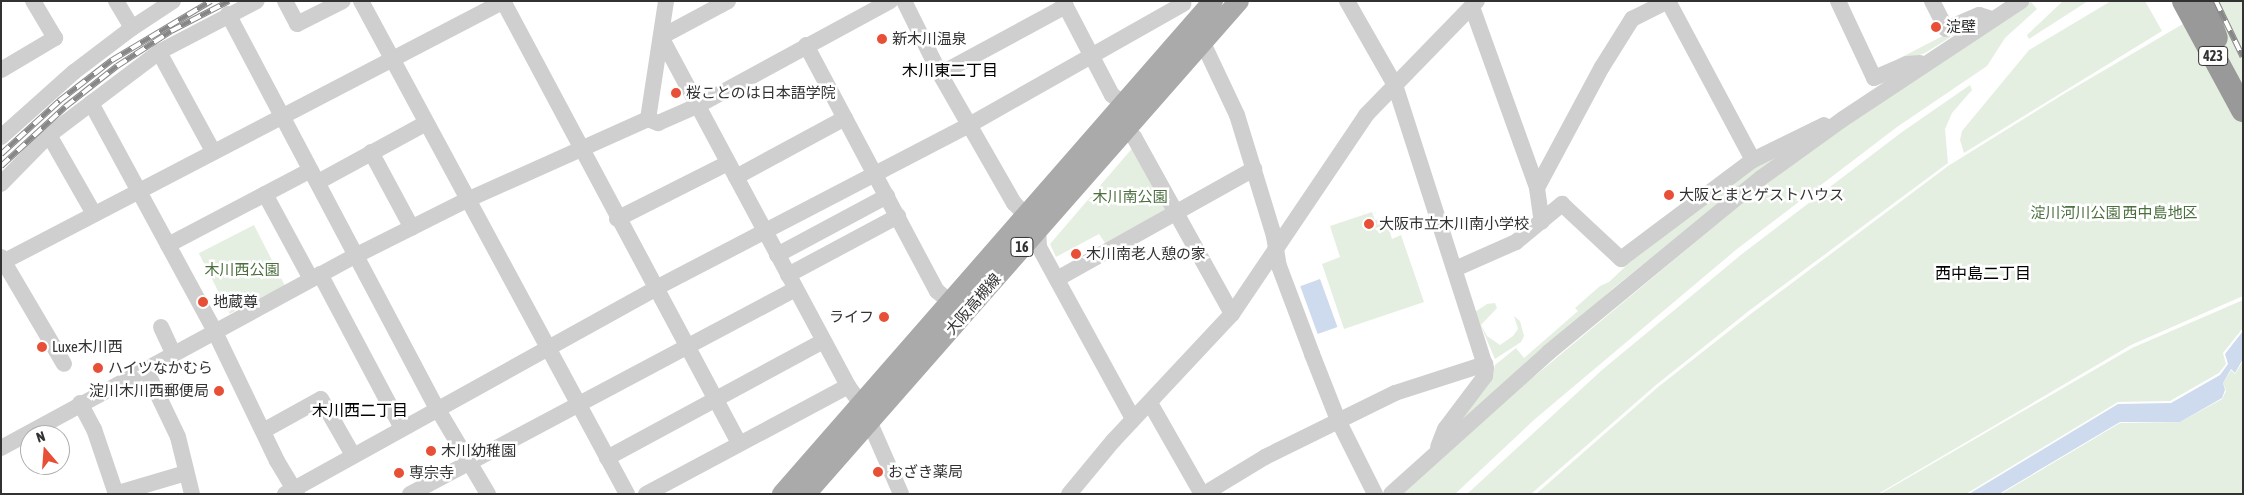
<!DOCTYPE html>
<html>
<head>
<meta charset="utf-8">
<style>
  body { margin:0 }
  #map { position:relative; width:2244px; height:495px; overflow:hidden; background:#fff; font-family:"Asap Condensed","Noto Sans JP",sans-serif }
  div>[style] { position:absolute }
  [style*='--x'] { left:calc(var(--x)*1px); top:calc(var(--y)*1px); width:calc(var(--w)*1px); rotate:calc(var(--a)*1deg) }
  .green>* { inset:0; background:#e5efe1; transform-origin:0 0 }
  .water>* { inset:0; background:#cedaee; transform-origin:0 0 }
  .minor>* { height:16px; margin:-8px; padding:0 8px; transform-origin:8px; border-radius:8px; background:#cfcfcf }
  .major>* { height:20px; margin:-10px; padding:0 10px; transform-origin:10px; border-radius:10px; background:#aaa }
  .highway>* { height:24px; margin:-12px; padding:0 12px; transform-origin:12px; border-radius:12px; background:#999 }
  .rail>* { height:5.5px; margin-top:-2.75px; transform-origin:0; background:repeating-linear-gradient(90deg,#fff 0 11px,#878787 0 22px); box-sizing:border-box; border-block:1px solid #878787 }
  .dots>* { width:14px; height:14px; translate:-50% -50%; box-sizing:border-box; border:2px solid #fff; border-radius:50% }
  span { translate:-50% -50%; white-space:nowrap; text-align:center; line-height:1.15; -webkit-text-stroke:5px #fff; paint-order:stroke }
  .shield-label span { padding:1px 4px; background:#fff; border:1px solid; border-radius:4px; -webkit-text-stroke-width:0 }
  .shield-label { font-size:14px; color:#323232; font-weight:700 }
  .poi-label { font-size:15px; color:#323232 }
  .left { translate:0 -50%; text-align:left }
  .right { translate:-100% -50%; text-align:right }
  .park-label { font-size:15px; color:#4b6f3e }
  .street-label { font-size:15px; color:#323232 }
  .neighbourhood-label { font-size:16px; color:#000 }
  .frame { position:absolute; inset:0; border:2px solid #323232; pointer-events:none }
  .north { position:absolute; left:20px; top:425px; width:50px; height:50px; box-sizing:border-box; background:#fff; border:1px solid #adadad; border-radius:50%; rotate:342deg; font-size:14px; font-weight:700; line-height:20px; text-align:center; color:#323232 }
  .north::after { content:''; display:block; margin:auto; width:18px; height:22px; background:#e74f36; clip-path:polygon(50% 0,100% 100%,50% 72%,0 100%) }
</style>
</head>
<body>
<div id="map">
  <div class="green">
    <div style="clip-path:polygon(2063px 1px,2088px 1px,2029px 39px,2027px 35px)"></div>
    <div style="clip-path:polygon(2111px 1px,2145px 1px,2162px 31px,1964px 153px,1960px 140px,1962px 131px,2029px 50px)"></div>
    <div style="clip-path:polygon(2222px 1px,2243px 1px,2243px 296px,2131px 345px,1878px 494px,1536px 494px,1658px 387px,1752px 313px,1948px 166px,2062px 95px)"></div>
    <div style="clip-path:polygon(2031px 2px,2037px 9px,2005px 38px,1987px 66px,1897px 127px,1737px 249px,1535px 419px,1455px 494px,1402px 494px,1506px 400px,1788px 165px)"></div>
    <div style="clip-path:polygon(1968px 23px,1970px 25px,1925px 53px,1900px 62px,1898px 59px)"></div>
    <div style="clip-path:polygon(1970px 85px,1972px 90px,1952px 113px,1945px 129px,1948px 163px,1750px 310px,1656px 385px,1531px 494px,1467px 494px,1602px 370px,1742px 254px,1902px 132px)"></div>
    <div style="clip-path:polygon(1793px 144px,1616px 286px,1463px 420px,1460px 418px,1493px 374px,1495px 365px,1516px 348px,1524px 358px,1578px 311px,1575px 308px,1600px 286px,1609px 282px,1628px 264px,1755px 165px)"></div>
    <div style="clip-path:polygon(1135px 145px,1170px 208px,1105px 243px,1099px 234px,1056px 257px,1050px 244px)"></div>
    <div style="clip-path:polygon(1372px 212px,1375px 220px,1385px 217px,1392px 239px,1401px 235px,1424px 302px,1344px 329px,1322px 264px,1340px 257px,1330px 226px)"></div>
    <div style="left:254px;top:225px;width:68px;height:62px;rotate:63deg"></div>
    <div style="clip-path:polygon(2243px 300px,2243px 328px,2223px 353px,2226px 364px,2219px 373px,2170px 401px,2118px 402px,1966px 494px,1880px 494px,2132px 348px)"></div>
    <div style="clip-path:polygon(1495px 303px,1497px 308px,1481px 325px,1487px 336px,1500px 345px,1513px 336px,1518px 329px,1514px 316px,1520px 321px,1524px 336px,1521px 342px,1495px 359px,1475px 312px,1487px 304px)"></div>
    <div style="clip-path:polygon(2243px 361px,2243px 494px,2001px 494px,2120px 423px,2180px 422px,2222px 399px,2226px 391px,2223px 383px,2231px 370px,2235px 374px)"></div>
  </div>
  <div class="water">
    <div style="left:1320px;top:279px;width:51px;height:21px;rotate:70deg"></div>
    <div style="clip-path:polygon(2243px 331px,2243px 359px,2235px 373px,2231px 369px,2223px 383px,2225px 390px,2222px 398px,2180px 422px,2120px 422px,1999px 494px,1969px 494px,2118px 404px,2171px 403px,2220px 375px,2228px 364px,2225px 354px)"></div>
  </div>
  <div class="minor">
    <div style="--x:116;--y:1;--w:31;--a:59"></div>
    <div style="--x:132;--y:28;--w:49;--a:-33.4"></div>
    <div style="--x:285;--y:1;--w:26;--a:62"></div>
    <div style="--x:297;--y:24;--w:51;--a:-26.6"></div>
    <div style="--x:361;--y:1;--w:560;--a:61.65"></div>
    <div style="--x:503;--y:1;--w:501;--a:61.9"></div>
    <div style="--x:904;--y:1;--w:81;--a:63.7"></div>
    <div style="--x:940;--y:74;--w:149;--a:60.2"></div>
    <div style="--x:1014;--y:203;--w:35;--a:46"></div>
    <div style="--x:1038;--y:228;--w:19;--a:87"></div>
    <div style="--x:1039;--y:247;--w:196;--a:61.3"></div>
    <div style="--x:1063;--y:1;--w:106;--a:62.5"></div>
    <div style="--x:1112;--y:95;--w:14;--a:36"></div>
    <div style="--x:1347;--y:1;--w:97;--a:60.3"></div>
    <div style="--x:1395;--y:85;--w:297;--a:72.2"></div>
    <div style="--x:1486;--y:368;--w:8;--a:97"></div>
    <div style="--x:1485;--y:376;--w:66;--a:127"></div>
    <div style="--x:1445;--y:429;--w:19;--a:111"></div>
    <div style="--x:1668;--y:1;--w:180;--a:61.9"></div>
    <div style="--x:1838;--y:1;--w:85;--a:64.9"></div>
    <div style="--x:1874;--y:78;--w:36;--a:-23"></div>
    <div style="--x:1907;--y:64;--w:13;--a:-4"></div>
    <div style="--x:1932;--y:1;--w:31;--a:63"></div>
    <div style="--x:1946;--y:29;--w:36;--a:-23"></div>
    <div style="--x:1979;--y:15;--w:14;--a:17"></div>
    <div style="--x:1472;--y:7;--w:192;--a:70.2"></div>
    <div style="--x:1537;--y:188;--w:34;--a:82"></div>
    <div style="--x:228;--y:14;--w:446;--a:62.1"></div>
    <div style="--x:437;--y:408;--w:100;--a:59.3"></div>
    <div style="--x:661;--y:37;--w:396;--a:61.8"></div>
    <div style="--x:848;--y:386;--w:24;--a:54"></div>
    <div style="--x:862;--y:405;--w:97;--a:66.3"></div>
    <div style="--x:661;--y:37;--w:76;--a:-28.2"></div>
    <div style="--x:1202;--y:41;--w:82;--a:64.7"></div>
    <div style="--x:1237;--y:115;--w:127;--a:73"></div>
    <div style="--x:1274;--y:236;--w:30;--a:81"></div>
    <div style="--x:1279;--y:266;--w:94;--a:69.4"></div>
    <div style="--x:1312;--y:354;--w:71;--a:68.5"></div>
    <div style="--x:1338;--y:420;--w:83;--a:63.4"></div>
    <div style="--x:806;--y:45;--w:279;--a:62"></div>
    <div style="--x:937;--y:291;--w:17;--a:40"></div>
    <div style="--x:159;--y:52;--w:113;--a:61.4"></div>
    <div style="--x:1;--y:70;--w:63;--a:-30.7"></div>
    <div style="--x:55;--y:38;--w:43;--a:-120.7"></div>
    <div style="--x:940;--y:74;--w:143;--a:-28.4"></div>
    <div style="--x:91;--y:103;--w:258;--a:61.5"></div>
    <div style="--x:214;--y:330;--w:145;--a:64.3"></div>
    <div style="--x:277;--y:461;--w:39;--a:59"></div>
    <div style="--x:648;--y:119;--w:119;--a:-81.3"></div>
    <div style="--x:1124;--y:129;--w:13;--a:39"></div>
    <div style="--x:1134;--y:137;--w:202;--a:61"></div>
    <div style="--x:49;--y:135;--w:91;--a:60.3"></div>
    <div style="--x:1;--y:137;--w:98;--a:-41.7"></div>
    <div style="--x:74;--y:72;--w:73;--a:-37.2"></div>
    <div style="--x:371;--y:152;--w:86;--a:61.7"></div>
    <div style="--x:736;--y:177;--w:124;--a:-28.4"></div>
    <div style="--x:318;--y:182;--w:123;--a:-28.6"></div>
    <div style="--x:1;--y:184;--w:69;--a:-45.6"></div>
    <div style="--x:49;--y:135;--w:138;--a:-37"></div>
    <div style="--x:159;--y:52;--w:110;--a:-27.5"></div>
    <div style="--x:1537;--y:188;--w:137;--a:-61.8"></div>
    <div style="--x:1602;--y:67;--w:57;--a:-58"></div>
    <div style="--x:1632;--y:19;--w:40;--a:-26.6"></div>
    <div style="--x:265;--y:194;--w:97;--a:61.6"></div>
    <div style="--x:617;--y:219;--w:124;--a:-26.8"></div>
    <div style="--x:168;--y:245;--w:161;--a:-27.7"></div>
    <div style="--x:777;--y:255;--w:125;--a:-28.2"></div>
    <div style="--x:1;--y:257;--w:124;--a:59.5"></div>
    <div style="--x:1;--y:263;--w:567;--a:-27.51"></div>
    <div style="--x:1455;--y:269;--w:67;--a:-23.9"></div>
    <div style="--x:1516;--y:242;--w:60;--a:-39.6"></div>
    <div style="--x:1562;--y:204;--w:81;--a:43"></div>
    <div style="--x:1621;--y:259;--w:165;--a:-36.9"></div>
    <div style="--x:1753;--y:160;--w:79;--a:-26.2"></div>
    <div style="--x:320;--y:274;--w:174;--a:62"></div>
    <div style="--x:788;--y:275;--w:125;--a:-28.2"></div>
    <div style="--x:1057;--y:279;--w:226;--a:-29.2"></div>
    <div style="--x:161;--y:327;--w:29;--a:65"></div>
    <div style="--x:145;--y:368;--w:76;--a:64.4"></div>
    <div style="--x:178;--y:437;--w:59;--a:76.2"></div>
    <div style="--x:80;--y:403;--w:30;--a:62"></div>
    <div style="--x:94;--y:429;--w:69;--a:71.3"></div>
    <div style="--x:1150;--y:403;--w:105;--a:60.3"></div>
    <div style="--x:263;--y:431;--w:66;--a:-28.9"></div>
    <div style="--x:321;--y:399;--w:64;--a:60.3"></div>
    <div style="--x:1;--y:448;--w:405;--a:-28.5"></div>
    <div style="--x:357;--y:255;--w:123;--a:-26.6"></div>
    <div style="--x:467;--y:200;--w:198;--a:-24.1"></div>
    <div style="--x:648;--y:119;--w:11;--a:22"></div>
    <div style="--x:658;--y:123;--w:43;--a:-23.6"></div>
    <div style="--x:697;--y:106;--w:220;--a:-28.5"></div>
    <div style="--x:607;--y:458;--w:246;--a:-28.4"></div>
    <div style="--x:115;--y:494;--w:74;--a:-16.5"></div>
    <div style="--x:285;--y:494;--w:424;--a:-29"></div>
    <div style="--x:656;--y:288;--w:355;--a:-27.5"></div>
    <div style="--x:971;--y:124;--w:244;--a:-29.5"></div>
    <div style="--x:410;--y:494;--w:436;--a:-28"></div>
    <div style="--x:646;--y:494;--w:229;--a:-28.1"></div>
    <div style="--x:1069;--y:494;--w:69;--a:-50.3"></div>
    <div style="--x:1113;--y:441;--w:174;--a:-46.9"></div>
    <div style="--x:1232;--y:314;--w:240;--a:-56"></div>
    <div style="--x:1366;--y:115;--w:159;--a:-45.8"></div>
    <div style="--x:1204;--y:494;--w:71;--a:-31.2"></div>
    <div style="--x:1265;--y:457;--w:145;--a:-26.2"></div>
    <div style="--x:1395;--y:393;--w:95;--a:-17.9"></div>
    <div style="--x:1391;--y:494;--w:212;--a:-41.9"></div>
    <div style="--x:1549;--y:352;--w:274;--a:-39.4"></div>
    <div style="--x:1761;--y:178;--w:101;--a:-35.7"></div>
    <div style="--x:1843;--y:119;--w:214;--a:-33.5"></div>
  </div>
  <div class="major">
    <div style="--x:782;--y:494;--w:655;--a:-48.84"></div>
    <div style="--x:806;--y:494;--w:656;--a:-48.71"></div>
  </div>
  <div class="highway">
    <div style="--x:2184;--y:1;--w:124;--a:61.6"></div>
    <div style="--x:2203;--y:1;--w:39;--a:71"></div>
  </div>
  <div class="rail">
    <div style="--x:2216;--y:1;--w:62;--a:64.3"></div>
    <div style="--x:1;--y:154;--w:79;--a:-42.4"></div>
    <div style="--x:59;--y:101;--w:67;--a:-37.7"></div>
    <div style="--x:112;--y:60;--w:115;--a:-30.8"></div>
    <div style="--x:1;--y:166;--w:87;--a:-42.7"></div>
    <div style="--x:65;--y:107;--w:66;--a:-38.3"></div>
    <div style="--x:117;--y:66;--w:64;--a:-32.9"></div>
    <div style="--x:171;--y:31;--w:65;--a:-27.3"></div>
  </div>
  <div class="dots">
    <div style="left:1936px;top:27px;background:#e74f36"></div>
    <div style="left:882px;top:39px;background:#e74f36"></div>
    <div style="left:676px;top:93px;background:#e74f36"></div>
    <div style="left:1669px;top:195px;background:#e74f36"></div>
    <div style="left:1369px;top:224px;background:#e74f36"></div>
    <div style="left:1076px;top:254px;background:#e74f36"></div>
    <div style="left:203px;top:302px;background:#e74f36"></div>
    <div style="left:884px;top:317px;background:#e74f36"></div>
    <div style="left:42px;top:347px;background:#e74f36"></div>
    <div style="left:98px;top:368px;background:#e74f36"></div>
    <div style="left:219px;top:391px;background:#e74f36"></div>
    <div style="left:431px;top:451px;background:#e74f36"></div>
    <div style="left:878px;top:472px;background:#e74f36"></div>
    <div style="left:399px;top:473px;background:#e74f36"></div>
  </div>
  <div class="shield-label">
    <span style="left:2213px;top:56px">423</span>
    <span style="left:1022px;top:247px">16</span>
  </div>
  <div class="poi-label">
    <span class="left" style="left:1946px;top:27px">淀壁</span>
    <span class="left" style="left:892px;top:39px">新木川温泉</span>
    <span class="left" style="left:686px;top:93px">桜ことのは日本語学院</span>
    <span class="left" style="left:1679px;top:195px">大阪とまとゲストハウス</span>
    <span class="left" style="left:1379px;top:224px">大阪市立木川南小学校</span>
    <span class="left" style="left:1086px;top:254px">木川南老人憩の家</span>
    <span class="left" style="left:213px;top:302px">地蔵尊</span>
    <span class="right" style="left:874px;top:317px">ライフ</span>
    <span class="left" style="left:52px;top:347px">Luxe木川西</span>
    <span class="left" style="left:108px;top:368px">ハイツなかむら</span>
    <span class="right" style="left:209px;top:391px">淀川木川西郵便局</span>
    <span class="left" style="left:441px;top:451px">木川幼稚園</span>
    <span class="left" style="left:888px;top:472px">おざき薬局</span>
    <span class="left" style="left:409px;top:473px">専宗寺</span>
  </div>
  <div class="park-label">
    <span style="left:1130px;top:197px">木川南公園</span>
    <span style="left:2114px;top:213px">淀川河川公園 西中島地区</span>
    <span style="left:242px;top:270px">木川西公園</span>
  </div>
  <div class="street-label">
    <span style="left:973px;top:304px;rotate:-49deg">大阪高槻線</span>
  </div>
  <div class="neighbourhood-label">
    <span style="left:950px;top:70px">木川東二丁目</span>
    <span style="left:1983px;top:273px">西中島二丁目</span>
    <span style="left:360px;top:410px">木川西二丁目</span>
  </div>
  <div class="frame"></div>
  <div class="north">N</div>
</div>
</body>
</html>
